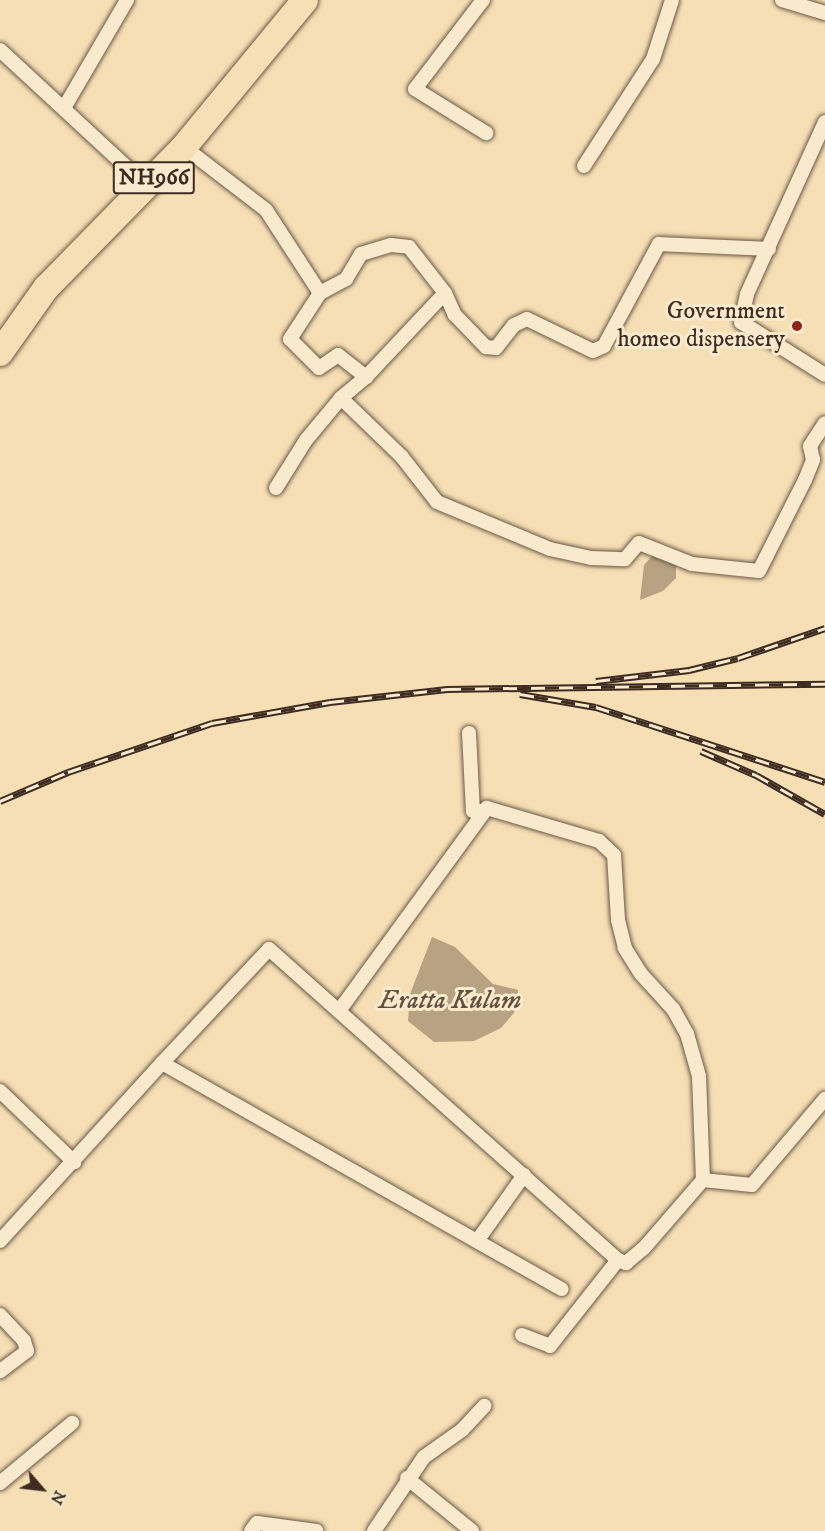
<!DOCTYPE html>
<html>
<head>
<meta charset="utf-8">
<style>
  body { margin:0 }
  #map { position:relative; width:825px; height:1531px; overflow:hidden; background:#f6dfb4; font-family:"IM FELL DW Pica",serif }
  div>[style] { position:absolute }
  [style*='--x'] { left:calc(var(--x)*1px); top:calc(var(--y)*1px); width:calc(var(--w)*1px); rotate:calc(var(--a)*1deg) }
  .water>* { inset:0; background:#b7a282 }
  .roads { filter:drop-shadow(0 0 2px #6c5946) drop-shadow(0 0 2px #6c5946) }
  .street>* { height:14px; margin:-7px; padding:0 7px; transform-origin:7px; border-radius:7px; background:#f9eace }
  .highway>* { height:26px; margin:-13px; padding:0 13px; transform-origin:13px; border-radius:13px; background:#f6dfb4 }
  .rail>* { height:7px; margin-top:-3.5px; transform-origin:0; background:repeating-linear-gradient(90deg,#f9eace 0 14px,#3e2c22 0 28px); box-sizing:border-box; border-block:2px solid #3e2c22 }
  .dots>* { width:16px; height:16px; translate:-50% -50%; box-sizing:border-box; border:3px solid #f9eace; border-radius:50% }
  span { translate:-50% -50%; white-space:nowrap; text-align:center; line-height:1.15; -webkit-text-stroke:6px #f9eace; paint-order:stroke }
  .shield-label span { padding:2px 4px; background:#f9eace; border:2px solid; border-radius:4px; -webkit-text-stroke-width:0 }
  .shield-label { font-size:22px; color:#3e2c22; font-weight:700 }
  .poi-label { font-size:24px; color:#3e2c22 }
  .right { translate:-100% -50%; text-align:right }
  .water-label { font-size:26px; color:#624f3f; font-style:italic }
  .north { position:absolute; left:12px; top:1459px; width:60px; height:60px; -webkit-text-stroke:4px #f9eace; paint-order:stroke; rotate:118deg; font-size:16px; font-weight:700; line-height:24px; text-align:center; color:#3e2c22 }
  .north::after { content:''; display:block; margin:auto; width:21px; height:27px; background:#3e2c22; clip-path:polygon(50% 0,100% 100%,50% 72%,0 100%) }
</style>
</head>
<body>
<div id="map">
  <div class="water">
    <div style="clip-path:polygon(652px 556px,676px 564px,676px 578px,663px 591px,640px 600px,644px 565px)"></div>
    <div style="clip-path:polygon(432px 937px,455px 947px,493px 984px,518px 990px,518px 1008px,501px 1028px,474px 1041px,434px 1042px,408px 1021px,410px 994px)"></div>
  </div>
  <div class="roads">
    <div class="street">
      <div style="--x:483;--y:0;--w:112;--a:127.4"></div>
      <div style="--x:415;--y:89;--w:84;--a:31.8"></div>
      <div style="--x:782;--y:0;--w:45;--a:16.8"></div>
      <div style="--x:0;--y:50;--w:199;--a:42.8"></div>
      <div style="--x:64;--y:108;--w:125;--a:-59.7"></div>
      <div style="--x:825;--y:122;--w:189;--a:114.4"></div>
      <div style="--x:747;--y:294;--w:29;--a:102"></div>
      <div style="--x:741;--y:322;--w:99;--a:32.2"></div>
      <div style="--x:184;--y:147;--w:103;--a:37.5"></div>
      <div style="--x:266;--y:210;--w:99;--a:57"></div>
      <div style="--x:320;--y:293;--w:55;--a:123.1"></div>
      <div style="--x:290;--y:339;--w:41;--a:45"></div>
      <div style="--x:319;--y:368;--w:23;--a:-34"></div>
      <div style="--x:338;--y:355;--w:36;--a:38"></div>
      <div style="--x:366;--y:377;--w:33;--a:140"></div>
      <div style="--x:341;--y:398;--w:85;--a:44"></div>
      <div style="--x:402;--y:457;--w:57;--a:52.1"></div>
      <div style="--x:437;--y:502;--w:122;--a:22.6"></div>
      <div style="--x:550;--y:549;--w:42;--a:12.4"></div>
      <div style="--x:591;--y:558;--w:34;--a:2"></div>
      <div style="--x:625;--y:559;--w:21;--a:-49"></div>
      <div style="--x:639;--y:543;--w:57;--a:21.6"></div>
      <div style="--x:692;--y:564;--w:67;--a:6"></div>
      <div style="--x:759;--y:571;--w:102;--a:-63.2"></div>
      <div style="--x:805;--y:480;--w:22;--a:-68"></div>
      <div style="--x:813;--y:460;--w:14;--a:-102"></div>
      <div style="--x:810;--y:446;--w:27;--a:-57"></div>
      <div style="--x:584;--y:166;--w:127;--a:-57.2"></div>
      <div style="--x:653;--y:59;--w:62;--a:-72.1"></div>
      <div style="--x:320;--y:293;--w:30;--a:-28"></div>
      <div style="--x:346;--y:279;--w:29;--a:-59"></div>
      <div style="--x:361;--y:254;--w:31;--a:-17"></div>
      <div style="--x:391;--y:245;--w:18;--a:6"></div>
      <div style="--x:409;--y:247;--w:58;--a:52"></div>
      <div style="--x:445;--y:293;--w:24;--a:66"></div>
      <div style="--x:455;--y:315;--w:45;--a:45.9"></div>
      <div style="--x:486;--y:347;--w:10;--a:6"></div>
      <div style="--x:496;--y:348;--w:29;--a:-52"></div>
      <div style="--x:514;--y:325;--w:14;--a:-25"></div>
      <div style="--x:527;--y:319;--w:73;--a:25.9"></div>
      <div style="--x:593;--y:351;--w:12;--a:-24"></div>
      <div style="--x:604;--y:346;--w:116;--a:-61.7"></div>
      <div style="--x:659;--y:244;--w:110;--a:2.6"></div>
      <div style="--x:366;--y:377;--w:115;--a:-46.8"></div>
      <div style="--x:276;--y:488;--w:57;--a:-58"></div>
      <div style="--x:306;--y:440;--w:55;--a:-50.2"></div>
      <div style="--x:469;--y:733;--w:78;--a:87.1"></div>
      <div style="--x:473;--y:811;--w:10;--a:0"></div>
      <div style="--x:162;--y:1063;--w:156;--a:-46.8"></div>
      <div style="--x:269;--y:949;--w:467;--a:41.7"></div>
      <div style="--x:618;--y:1260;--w:9;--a:21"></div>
      <div style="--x:626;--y:1263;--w:23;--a:-40"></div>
      <div style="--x:644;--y:1248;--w:90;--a:-49.1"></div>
      <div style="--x:703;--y:1180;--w:104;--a:-92.2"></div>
      <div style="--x:699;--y:1076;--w:44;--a:-105.9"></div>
      <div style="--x:687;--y:1034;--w:29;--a:-119"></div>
      <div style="--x:673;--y:1009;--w:47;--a:-132.4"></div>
      <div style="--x:641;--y:974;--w:31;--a:-122"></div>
      <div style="--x:625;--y:948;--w:29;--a:-104"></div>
      <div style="--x:618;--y:920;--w:65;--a:-93.5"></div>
      <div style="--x:614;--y:855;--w:21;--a:-137"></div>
      <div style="--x:599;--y:841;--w:117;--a:-163.6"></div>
      <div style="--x:487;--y:808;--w:251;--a:126.1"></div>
      <div style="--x:0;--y:1091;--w:103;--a:43.8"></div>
      <div style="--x:703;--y:1180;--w:49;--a:5.8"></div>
      <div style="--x:752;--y:1185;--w:113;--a:-49.7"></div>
      <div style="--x:0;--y:1241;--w:241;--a:-47.7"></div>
      <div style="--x:162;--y:1063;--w:459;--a:29.5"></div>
      <div style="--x:477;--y:1241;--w:81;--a:-54.5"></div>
      <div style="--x:0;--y:1315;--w:35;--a:47"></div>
      <div style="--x:24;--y:1341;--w:10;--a:73"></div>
      <div style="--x:27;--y:1351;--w:34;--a:143"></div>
      <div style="--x:522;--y:1335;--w:30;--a:21"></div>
      <div style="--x:550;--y:1346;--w:110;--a:-51.7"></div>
      <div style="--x:407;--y:1478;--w:84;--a:39.2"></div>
      <div style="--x:0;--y:1483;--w:94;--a:-39.8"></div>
      <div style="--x:251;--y:1531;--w:10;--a:-53"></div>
      <div style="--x:257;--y:1523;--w:60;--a:7.7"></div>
      <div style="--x:374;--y:1531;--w:89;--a:-56"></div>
      <div style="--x:424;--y:1457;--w:47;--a:-35.4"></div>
      <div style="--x:462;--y:1430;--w:33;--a:-47"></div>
    </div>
    <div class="highway">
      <div style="--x:0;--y:353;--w:80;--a:-54.7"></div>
      <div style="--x:46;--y:288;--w:197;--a:-45.6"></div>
      <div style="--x:184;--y:147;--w:190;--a:-50.5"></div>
    </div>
  </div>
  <div class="rail">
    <div style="--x:596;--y:681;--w:94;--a:-6.7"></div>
    <div style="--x:689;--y:670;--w:50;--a:-13.8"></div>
    <div style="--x:738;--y:658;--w:92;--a:-19"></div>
    <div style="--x:520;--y:694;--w:77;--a:9.7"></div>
    <div style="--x:596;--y:707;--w:241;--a:18.1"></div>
    <div style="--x:701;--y:751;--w:60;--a:23.6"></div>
    <div style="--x:756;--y:775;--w:79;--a:29.5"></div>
    <div style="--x:0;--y:801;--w:74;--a:-23.1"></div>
    <div style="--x:68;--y:772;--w:152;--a:-18.8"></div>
    <div style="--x:212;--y:723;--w:120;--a:-10.1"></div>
    <div style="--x:330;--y:702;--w:118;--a:-6.3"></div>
    <div style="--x:447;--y:689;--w:378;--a:-0.8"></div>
  </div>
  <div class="dots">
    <div style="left:797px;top:326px;background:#8f2418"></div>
  </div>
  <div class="shield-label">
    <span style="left:154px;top:178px">NH966</span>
  </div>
  <div class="poi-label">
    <span class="right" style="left:785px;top:326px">Government<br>homeo dispensery</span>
  </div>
  <div class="water-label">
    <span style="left:450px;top:1001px">Eratta Kulam</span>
  </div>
  <div class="north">N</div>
</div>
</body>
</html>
